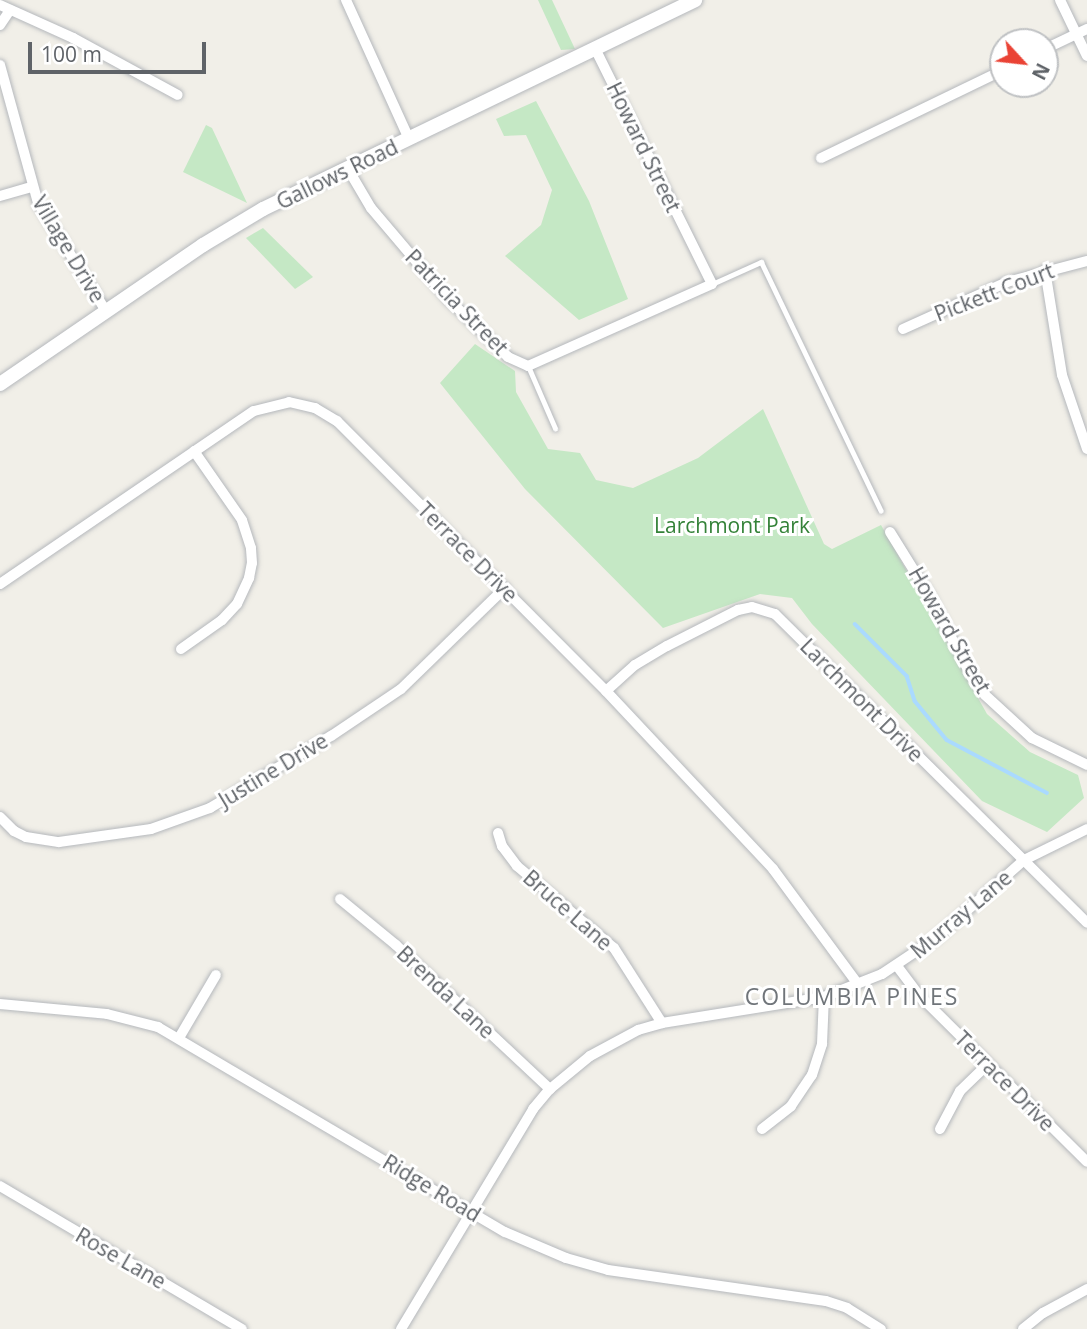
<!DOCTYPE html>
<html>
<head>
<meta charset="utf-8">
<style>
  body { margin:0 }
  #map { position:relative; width:1087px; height:1329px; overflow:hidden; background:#f1efe8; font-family:"Open Sans",sans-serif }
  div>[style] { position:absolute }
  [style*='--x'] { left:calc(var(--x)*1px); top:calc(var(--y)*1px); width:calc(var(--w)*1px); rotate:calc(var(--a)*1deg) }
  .green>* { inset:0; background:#c5e8c5 }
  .stream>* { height:3.5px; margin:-1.75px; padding:0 1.75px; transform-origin:1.75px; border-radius:1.75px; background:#aadaff }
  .roads { filter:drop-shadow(0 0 2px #b5b8bc) drop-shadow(0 0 2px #b5b8bc) }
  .lane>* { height:5px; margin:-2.5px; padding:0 2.5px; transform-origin:2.5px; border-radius:2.5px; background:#fff }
  .street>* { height:10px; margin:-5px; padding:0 5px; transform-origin:5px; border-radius:5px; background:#fff }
  .secondary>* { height:14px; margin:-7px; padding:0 7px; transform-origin:7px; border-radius:7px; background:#fff }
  span { translate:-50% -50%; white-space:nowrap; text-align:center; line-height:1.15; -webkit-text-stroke:6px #fff; paint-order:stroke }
  .street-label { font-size:21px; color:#5f6368 }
  .park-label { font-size:21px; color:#348238 }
  .neighbourhood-label { font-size:23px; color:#70757a; letter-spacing:2px }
  .north { position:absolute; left:989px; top:28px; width:70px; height:70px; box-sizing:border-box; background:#fff; border:2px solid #bfc1c3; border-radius:50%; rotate:117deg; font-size:19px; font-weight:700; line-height:28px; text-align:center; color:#5f6368 }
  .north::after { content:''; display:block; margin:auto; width:24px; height:32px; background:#ea4335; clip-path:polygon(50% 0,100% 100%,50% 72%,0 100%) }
  .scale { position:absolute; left:28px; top:42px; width:178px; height:32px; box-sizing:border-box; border:4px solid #5f6368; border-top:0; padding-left:9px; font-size:21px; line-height:24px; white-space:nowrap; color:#5f6368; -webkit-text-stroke:5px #fff; paint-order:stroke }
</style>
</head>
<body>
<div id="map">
  <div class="green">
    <div style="clip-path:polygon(538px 0,552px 0,575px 49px,561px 50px)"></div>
    <div style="clip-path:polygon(536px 101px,589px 201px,628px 299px,579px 320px,505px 256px,541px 225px,552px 190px,526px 135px,504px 136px,496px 119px)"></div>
    <div style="clip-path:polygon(206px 125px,212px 128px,247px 203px,183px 172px)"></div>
    <div style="clip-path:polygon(263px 228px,313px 277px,295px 289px,246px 238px)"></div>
    <div style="clip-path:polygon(475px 344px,515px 371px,516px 392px,548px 449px,580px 453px,596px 480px,633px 488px,698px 458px,763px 409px,824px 544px,832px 549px,881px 525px,987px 714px,1030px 752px,1078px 775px,1084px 798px,1047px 832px,982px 801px,812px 624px,792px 598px,760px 594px,663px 628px,525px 489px,440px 383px)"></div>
  </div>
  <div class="stream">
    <div style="--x:855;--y:624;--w:74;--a:45"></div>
    <div style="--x:907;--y:676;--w:26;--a:72"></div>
    <div style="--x:915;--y:701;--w:50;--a:50.6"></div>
    <div style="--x:947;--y:740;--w:113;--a:27.9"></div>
  </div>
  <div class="roads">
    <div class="lane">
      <div style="--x:712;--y:284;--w:54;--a:-24.2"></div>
      <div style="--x:761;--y:262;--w:276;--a:64.3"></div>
      <div style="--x:528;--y:366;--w:68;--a:66.5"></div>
    </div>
    <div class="street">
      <div style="--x:346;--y:0;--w:153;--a:65.6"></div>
      <div style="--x:1060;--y:0;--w:62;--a:64.3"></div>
      <div style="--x:0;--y:5;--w:80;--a:24.3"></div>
      <div style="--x:73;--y:38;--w:119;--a:28.5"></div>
      <div style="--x:0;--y:25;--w:18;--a:-56"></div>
      <div style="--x:1045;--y:49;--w:47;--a:-25.5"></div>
      <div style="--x:0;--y:65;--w:143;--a:74.6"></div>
      <div style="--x:38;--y:203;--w:128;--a:57.8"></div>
      <div style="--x:821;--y:158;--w:202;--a:-25.8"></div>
      <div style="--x:348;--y:169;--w:45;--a:59.5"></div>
      <div style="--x:371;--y:208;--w:121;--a:49.7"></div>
      <div style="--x:449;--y:300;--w:82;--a:44"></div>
      <div style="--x:508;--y:357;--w:22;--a:24"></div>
      <div style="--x:528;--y:366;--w:201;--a:-24"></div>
      <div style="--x:712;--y:284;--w:263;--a:-116.4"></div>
      <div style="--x:0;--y:196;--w:33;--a:-16"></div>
      <div style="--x:1045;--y:270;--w:106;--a:80.8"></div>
      <div style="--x:1062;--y:375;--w:78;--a:71.3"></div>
      <div style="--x:903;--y:329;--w:114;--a:-24.3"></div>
      <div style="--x:1007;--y:282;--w:83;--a:-14.7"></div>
      <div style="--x:890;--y:532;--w:72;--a:58.1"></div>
      <div style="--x:928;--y:593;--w:95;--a:62.4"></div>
      <div style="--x:972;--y:677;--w:22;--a:54"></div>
      <div style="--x:985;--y:695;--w:64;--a:42.5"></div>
      <div style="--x:1032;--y:738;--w:61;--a:26.1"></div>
      <div style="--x:0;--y:584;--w:307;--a:-34.3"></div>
      <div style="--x:254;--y:411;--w:36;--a:-14"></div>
      <div style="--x:289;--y:402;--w:27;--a:13"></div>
      <div style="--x:315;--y:408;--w:26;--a:31"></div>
      <div style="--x:337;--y:421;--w:381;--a:45.1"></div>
      <div style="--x:606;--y:691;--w:244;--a:46.8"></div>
      <div style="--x:773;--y:869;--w:142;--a:53.6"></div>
      <div style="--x:181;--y:649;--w:50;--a:-35.3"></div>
      <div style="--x:222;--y:620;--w:22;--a:-47"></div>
      <div style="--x:237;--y:604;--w:29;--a:-65"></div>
      <div style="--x:249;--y:578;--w:15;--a:-79"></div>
      <div style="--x:252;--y:563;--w:15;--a:-94"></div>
      <div style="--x:251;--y:548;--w:29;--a:-108"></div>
      <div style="--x:242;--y:520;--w:84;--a:-124.8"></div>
      <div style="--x:606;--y:691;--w:39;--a:-42"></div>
      <div style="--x:635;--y:665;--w:37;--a:-31"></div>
      <div style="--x:667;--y:646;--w:80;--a:-26.9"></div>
      <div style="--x:738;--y:610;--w:14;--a:-12"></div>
      <div style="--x:752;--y:607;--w:24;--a:17"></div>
      <div style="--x:775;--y:614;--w:439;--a:44.7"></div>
      <div style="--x:0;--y:817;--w:20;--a:45"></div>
      <div style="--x:14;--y:831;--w:13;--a:27"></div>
      <div style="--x:26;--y:837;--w:33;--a:9"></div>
      <div style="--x:59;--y:842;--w:93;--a:-8"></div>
      <div style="--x:151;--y:829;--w:63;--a:-19.6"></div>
      <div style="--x:210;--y:808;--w:141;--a:-30.8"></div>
      <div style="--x:331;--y:736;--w:84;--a:-33.9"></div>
      <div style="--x:401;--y:689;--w:145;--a:-44.2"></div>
      <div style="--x:498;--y:833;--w:14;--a:73"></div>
      <div style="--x:502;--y:846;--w:25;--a:53"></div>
      <div style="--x:517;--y:866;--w:127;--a:40.2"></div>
      <div style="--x:614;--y:948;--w:89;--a:57.4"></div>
      <div style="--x:340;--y:899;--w:72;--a:39.4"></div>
      <div style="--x:396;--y:945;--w:211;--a:43.1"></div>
      <div style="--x:897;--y:966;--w:35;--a:53"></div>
      <div style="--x:918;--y:994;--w:238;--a:44.8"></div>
      <div style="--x:0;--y:1004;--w:107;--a:5.3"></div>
      <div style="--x:107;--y:1014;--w:53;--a:14.3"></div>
      <div style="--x:158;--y:1027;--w:403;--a:30.6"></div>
      <div style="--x:505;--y:1232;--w:66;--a:23.1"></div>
      <div style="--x:566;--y:1258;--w:44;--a:15.9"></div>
      <div style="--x:608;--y:1270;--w:220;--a:8.1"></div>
      <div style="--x:826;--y:1301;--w:22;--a:18"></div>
      <div style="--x:847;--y:1308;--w:40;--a:32"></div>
      <div style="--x:179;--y:1038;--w:73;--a:-59.6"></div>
      <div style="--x:762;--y:1129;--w:37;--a:-38"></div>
      <div style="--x:791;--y:1106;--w:37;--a:-56"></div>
      <div style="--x:812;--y:1075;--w:33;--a:-72"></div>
      <div style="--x:822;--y:1044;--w:47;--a:-87.6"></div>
      <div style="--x:940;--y:1129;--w:43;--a:-62.2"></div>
      <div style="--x:960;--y:1091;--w:39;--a:-44"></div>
      <div style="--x:0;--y:1186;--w:281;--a:30.6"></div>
      <div style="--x:401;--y:1329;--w:257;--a:-59"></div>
      <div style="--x:533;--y:1109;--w:26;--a:-50"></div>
      <div style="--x:550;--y:1089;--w:52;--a:-39.5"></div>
      <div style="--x:590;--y:1056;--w:55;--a:-28.4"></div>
      <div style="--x:638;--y:1030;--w:25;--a:-16"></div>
      <div style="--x:662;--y:1023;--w:164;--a:-9.1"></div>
      <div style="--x:824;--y:997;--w:62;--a:-21.6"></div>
      <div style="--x:882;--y:974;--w:65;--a:-33.7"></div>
      <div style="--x:936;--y:938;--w:118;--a:-41.6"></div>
      <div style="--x:1024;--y:860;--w:70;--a:-26.2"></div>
      <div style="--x:1023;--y:1329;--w:26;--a:-39"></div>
      <div style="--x:1043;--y:1313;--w:50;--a:-28.6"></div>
    </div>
    <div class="secondary">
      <div style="--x:0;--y:384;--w:246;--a:-34.4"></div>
      <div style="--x:203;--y:245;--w:70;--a:-31"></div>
      <div style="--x:263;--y:209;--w:480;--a:-25.8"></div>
    </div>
  </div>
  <div class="street-label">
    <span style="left:644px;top:147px;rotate:64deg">Howard Street</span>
    <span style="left:337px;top:174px;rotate:-26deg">Gallows Road</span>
    <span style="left:69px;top:249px;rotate:59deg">Village Drive</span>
    <span style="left:994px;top:292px;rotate:-21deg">Pickett Court</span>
    <span style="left:457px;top:302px;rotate:46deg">Patricia Street</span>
    <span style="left:468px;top:552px;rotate:45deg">Terrace Drive</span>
    <span style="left:950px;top:630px;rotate:60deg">Howard Street</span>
    <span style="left:862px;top:700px;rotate:45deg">Larchmont Drive</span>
    <span style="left:273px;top:770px;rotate:-31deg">Justine Drive</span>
    <span style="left:568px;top:910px;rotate:41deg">Bruce Lane</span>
    <span style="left:961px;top:914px;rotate:-40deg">Murray Lane</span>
    <span style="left:446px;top:992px;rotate:43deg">Brenda Lane</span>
    <span style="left:1005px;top:1081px;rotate:45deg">Terrace Drive</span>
    <span style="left:432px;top:1188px;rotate:31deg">Ridge Road</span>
    <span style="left:121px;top:1258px;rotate:30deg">Rose Lane</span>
  </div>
  <div class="park-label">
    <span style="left:732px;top:525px">Larchmont Park</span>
  </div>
  <div class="neighbourhood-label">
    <span style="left:852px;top:996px">COLUMBIA PINES</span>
  </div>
  <div class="north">N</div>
  <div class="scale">100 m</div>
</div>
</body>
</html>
